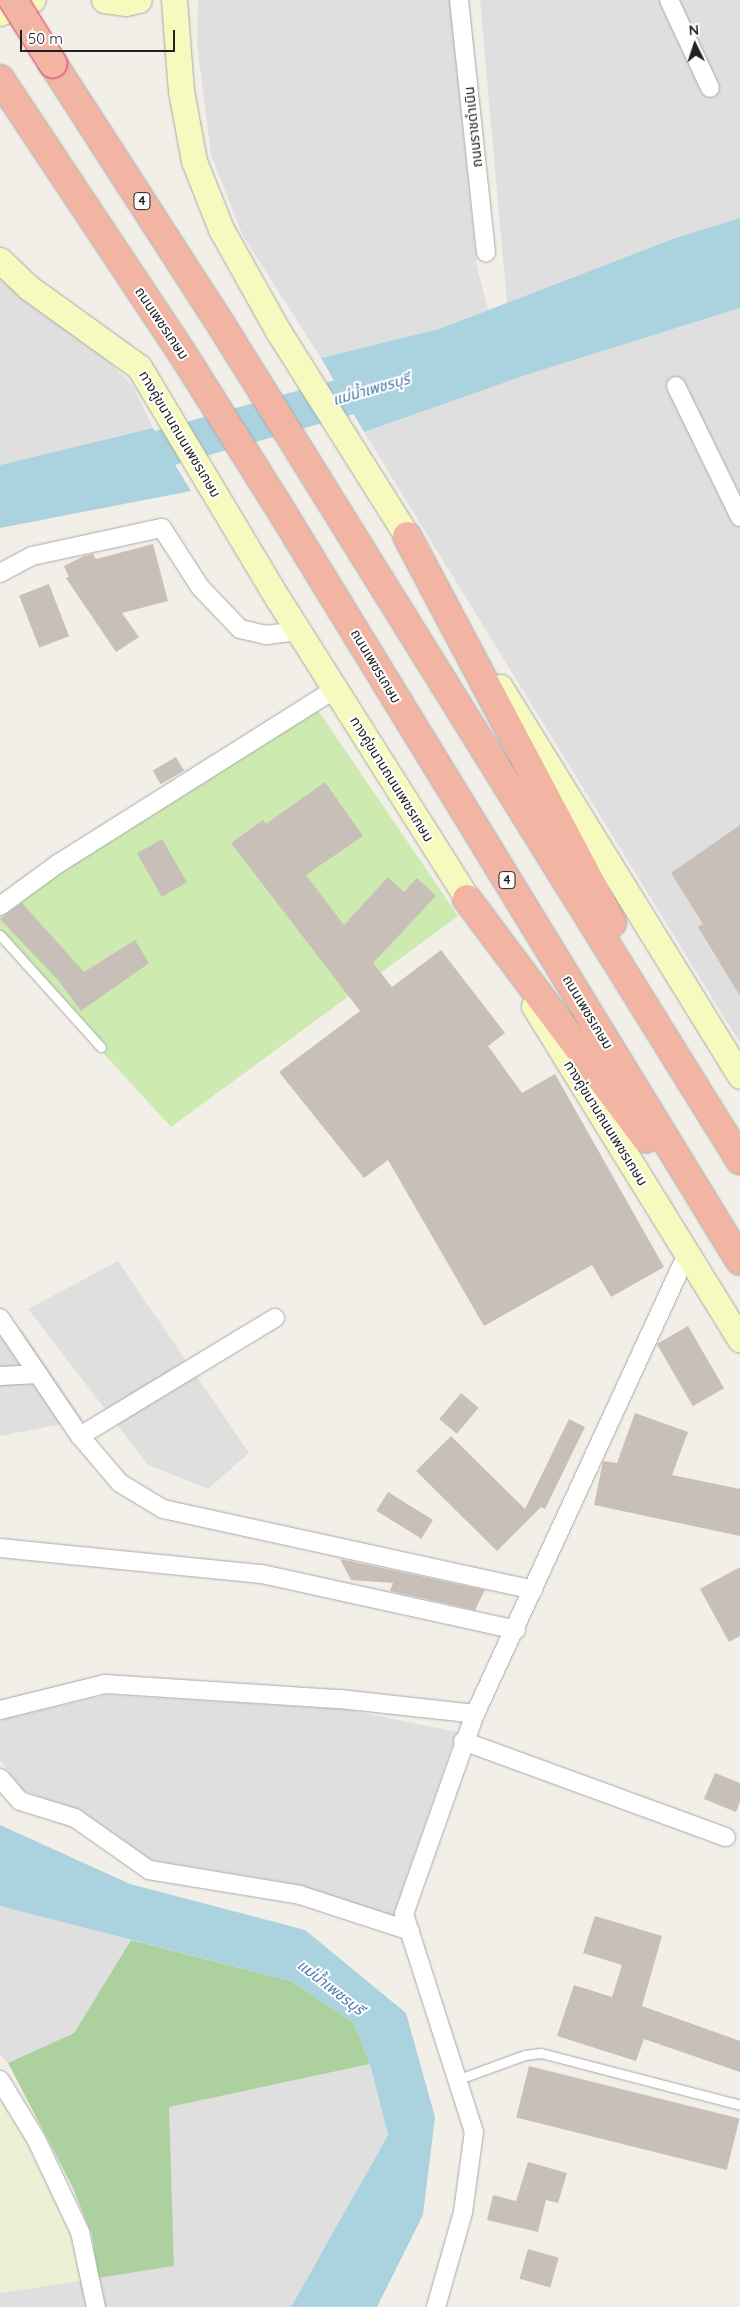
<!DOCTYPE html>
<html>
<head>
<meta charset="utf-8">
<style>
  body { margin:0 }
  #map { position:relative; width:740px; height:2307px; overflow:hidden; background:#f2efe9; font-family:Quicksand,"Noto Sans Thai",sans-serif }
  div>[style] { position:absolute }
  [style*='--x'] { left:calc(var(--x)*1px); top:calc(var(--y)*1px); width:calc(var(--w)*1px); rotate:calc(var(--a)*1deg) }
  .residential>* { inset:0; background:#e0dfdf }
  .farmland>* { inset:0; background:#eef0d5 }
  .grass>* { inset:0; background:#cdebb0 }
  .forest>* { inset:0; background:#add19e }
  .water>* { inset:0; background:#aad3df }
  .river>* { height:38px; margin:-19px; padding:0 19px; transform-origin:19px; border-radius:19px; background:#aad3df }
  .building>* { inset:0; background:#c7bfb8; transform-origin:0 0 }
  .roads { filter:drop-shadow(0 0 1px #a9a9a9) drop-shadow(0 0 1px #a9a9a9) }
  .service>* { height:9px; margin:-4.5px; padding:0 4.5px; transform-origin:4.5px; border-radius:4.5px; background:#fff }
  .minor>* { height:18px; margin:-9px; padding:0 9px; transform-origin:9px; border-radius:9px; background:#fff }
  .secondary>* { height:25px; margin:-12.5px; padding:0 12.5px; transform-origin:12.5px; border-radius:12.5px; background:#f7fabf }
  .trunk>* { height:28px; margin:-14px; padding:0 14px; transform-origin:14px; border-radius:14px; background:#f2b4a3 }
  .bridges { filter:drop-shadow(0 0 1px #dc2a67) drop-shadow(0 0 1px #dc2a67) }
  .trunk-bridge>* { height:28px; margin:-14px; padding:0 14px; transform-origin:14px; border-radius:14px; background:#f2b4a3 }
  span { translate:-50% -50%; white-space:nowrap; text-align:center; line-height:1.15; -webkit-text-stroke:4px #fff; paint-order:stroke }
  .shield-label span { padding:1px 4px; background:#fff; border:1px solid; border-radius:4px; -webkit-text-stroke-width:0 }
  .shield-label { font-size:12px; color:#222; font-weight:700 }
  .street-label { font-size:14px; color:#222 }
  .water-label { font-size:15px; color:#4a7aab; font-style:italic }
  .north { position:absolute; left:670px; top:20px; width:50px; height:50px; -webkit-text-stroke:4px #fff; paint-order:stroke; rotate:356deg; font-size:14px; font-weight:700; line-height:20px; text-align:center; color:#222 }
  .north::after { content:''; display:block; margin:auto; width:18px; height:22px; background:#222; clip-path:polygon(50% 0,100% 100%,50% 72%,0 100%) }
  .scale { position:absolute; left:20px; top:30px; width:155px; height:22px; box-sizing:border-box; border:2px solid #222; border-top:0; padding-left:6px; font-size:15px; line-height:18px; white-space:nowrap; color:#222; -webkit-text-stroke:4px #fff; paint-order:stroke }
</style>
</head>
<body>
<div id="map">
  <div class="residential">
    <div style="clip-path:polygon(198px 0,450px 0,477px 267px,488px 310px,439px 329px,321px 358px,243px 236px,211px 155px,197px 44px)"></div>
    <div style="clip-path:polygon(480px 0,740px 0,740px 218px,678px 237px,507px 303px)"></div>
    <div style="clip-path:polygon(0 278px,91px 344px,133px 386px,153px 428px,0 465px)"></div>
    <div style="clip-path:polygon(740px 308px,740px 1043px,364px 432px,526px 375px)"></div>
    <div style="clip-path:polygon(118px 1261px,249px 1453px,208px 1489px,148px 1465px,28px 1309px)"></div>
    <div style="clip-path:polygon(0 1308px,23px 1331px,83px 1420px,0 1436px)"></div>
    <div style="clip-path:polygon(106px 1695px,344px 1709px,457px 1732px,392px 1918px,285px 1882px,151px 1860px,85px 1813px,22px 1790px,0 1760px,0 1720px)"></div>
    <div style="clip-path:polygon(0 1906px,131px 1940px,74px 2033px,8px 2063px,0 2054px)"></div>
    <div style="clip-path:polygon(370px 2064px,388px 2135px,291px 2307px,0 2307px,0 2293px,174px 2266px,168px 2107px)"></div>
  </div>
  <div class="farmland">
    <div style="clip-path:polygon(0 2094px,32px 2143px,74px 2236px,86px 2280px,0 2293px)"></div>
  </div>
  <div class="grass">
    <div style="clip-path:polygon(309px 697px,458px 916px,171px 1127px,0 941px,0 895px)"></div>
  </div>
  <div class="forest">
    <div style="clip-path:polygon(131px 1940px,291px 1981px,354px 2023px,370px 2064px,169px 2107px,174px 2266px,98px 2278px,92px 2235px,72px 2186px,8px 2063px,74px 2033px)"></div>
  </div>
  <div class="water">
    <div style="clip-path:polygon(740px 218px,740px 308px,526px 375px,364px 432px,321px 358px,439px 329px,678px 237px)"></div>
    <div style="clip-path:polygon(153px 428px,191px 491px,0 528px,0 465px)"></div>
    <div style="clip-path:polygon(0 1825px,130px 1884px,305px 1930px,406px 2013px,435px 2117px,423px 2215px,377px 2307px,291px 2307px,388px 2135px,370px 2064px,354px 2023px,291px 1981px,0 1906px)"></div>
  </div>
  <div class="river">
    <div style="--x:115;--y:462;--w:290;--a:-15.8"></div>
  </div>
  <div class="building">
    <div style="clip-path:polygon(153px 544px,168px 601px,122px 613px,139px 637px,116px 652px,66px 578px,69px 577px,64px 566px,84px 556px,93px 554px,96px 559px)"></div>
    <div style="left:49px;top:584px;width:56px;height:32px;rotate:69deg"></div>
    <div style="left:176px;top:757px;width:16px;height:27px;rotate:60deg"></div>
    <div style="clip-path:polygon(325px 782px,363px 836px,306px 875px,344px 925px,388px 877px,404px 892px,417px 878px,436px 896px,373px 963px,392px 987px,441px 950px,505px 1033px,488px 1046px,522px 1093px,555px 1074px,664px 1267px,611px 1297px,592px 1265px,484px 1326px,388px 1160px,364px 1178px,279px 1072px,360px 1011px,231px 843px,263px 820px,266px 824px)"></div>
    <div style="clip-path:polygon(740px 825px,740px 996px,698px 927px,703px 924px,671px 873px)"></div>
    <div style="left:162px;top:839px;width:50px;height:29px;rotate:60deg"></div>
    <div style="clip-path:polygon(22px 903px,84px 972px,135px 940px,149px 963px,81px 1011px,58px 980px,0 919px)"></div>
    <div style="left:688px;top:1326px;width:72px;height:36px;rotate:60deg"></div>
    <div style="left:461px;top:1393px;width:23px;height:34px;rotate:40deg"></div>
    <div style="clip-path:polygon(635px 1413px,688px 1432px,672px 1475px,740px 1489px,740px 1536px,594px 1505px,603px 1461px,617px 1463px)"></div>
    <div style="clip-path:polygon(569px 1419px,585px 1427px,545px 1509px,541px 1507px,497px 1551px,416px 1471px,451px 1436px,525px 1509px)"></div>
    <div style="left:388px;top:1492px;width:53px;height:22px;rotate:32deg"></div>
    <div style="clip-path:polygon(340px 1559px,485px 1590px,475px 1610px,390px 1591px,393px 1583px,351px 1580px)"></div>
    <div style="clip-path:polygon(740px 1567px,740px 1636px,729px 1642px,700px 1589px)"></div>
    <div style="clip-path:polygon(715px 1773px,740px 1783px,740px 1801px,736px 1812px,704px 1799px)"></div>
    <div style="clip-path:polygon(595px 1916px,662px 1936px,642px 2006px,740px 2041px,740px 2072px,644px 2039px,636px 2061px,557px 2036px,574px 1985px,612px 1997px,622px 1965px,583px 1953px)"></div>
    <div style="left:529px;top:2066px;width:217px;height:53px;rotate:14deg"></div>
    <div style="clip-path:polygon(528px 2162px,567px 2173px,558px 2203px,546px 2200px,538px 2232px,487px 2220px,493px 2195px,516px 2201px)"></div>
    <div style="left:528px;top:2249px;width:32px;height:31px;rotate:16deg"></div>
  </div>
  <div class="roads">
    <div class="service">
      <div style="--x:0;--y:935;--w:151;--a:48"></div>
      <div style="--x:459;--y:2079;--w:70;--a:-20"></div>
      <div style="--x:525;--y:2055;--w:16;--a:-7"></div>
      <div style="--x:541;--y:2053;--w:206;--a:14.6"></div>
    </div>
    <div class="minor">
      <div style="--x:459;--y:0;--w:254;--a:83.9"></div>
      <div style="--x:669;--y:0;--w:97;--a:65"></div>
      <div style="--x:676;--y:386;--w:146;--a:64"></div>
      <div style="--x:0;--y:573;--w:36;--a:-28"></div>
      <div style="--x:32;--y:556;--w:133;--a:-12.2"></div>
      <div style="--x:162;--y:528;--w:70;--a:57.2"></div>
      <div style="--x:200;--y:587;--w:58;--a:46.4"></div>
      <div style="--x:240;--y:629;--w:27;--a:13"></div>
      <div style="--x:266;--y:635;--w:32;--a:-7"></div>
      <div style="--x:0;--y:906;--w:73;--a:-36.1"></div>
      <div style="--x:59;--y:863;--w:326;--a:-32.2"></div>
      <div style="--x:0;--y:1318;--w:143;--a:55.9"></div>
      <div style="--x:80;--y:1436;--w:62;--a:49.6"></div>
      <div style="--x:120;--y:1483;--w:50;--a:31.2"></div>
      <div style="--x:163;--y:1509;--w:379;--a:12.3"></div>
      <div style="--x:0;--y:1376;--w:38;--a:-3"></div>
      <div style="--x:80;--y:1436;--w:228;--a:-31.2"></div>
      <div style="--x:0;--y:1548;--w:263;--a:5.7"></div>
      <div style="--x:262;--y:1574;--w:260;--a:12.4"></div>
      <div style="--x:0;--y:1710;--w:108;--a:-13.9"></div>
      <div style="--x:105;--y:1684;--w:235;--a:3.7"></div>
      <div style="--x:340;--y:1699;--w:136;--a:6.3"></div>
      <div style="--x:463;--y:1741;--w:280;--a:20.1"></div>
      <div style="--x:0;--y:1778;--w:30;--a:49"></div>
      <div style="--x:20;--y:1801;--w:58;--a:17.2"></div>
      <div style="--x:75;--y:1818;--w:90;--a:35.1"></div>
      <div style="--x:149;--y:1870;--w:153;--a:9.4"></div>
      <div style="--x:300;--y:1895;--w:116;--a:18.1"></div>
      <div style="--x:0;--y:2080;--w:69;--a:58.6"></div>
      <div style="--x:36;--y:2139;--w:103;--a:64.7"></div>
      <div style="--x:80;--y:2232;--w:77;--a:78"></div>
      <div style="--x:436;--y:2307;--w:99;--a:-74.1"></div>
      <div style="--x:463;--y:2212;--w:81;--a:-82.2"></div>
      <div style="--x:474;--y:2132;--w:229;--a:-107.8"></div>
      <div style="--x:404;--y:1914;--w:212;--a:-70.5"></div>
      <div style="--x:475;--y:1714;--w:507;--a:-65.26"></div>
    </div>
    <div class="secondary">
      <div style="--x:104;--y:0;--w:21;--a:8"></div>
      <div style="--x:125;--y:3;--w:14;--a:-12"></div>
      <div style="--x:174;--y:0;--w:91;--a:85.6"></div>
      <div style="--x:181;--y:91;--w:71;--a:79.5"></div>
      <div style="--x:194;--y:161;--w:73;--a:68.3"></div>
      <div style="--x:221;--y:229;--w:117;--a:60.8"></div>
      <div style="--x:278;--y:331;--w:262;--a:57.8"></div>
      <div style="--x:0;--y:13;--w:35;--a:-22"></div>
      <div style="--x:0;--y:260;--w:39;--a:44"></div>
      <div style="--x:28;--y:287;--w:137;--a:35.8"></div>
      <div style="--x:139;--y:367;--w:270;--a:59.1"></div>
      <div style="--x:278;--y:599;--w:376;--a:57.7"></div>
      <div style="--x:500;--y:687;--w:457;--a:58.3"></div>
      <div style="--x:534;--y:1006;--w:392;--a:58.3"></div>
    </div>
    <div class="trunk">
      <div style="--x:53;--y:64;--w:327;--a:57.2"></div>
      <div style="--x:230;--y:339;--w:967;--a:58.15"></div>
      <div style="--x:0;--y:79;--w:329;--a:56.4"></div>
      <div style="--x:182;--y:353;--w:173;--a:57.8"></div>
      <div style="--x:274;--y:499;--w:893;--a:58.55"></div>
      <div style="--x:407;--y:536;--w:438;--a:62.1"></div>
      <div style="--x:467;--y:899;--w:299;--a:53.2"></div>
    </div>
  </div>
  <div class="bridges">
    <div class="trunk-bridge">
      <div style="--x:13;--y:0;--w:75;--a:58"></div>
    </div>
  </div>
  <div class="shield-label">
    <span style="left:142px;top:201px">4</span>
    <span style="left:507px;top:880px">4</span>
  </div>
  <div class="street-label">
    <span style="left:473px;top:127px;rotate:-96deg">ถนนราชดำเนิน</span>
    <span style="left:162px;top:323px;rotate:56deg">ถนนเพชรเกษม</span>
    <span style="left:180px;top:434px;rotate:59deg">ทางคู่ขนานถนนเพชรเกษม</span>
    <span style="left:376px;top:666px;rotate:59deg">ถนนเพชรเกษม</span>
    <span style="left:392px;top:779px;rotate:58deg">ทางคู่ขนานถนนเพชรเกษม</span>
    <span style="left:588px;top:1012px;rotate:59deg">ถนนเพชรเกษม</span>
    <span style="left:606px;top:1123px;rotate:58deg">ทางคู่ขนานถนนเพชรเกษม</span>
  </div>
  <div class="water-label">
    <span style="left:371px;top:389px;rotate:-16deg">แม่น้ำเพชรบุรี</span>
    <span style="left:331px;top:1987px;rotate:38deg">แม่น้ำเพชรบุรี</span>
  </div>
  <div class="north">N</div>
  <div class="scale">50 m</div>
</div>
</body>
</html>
